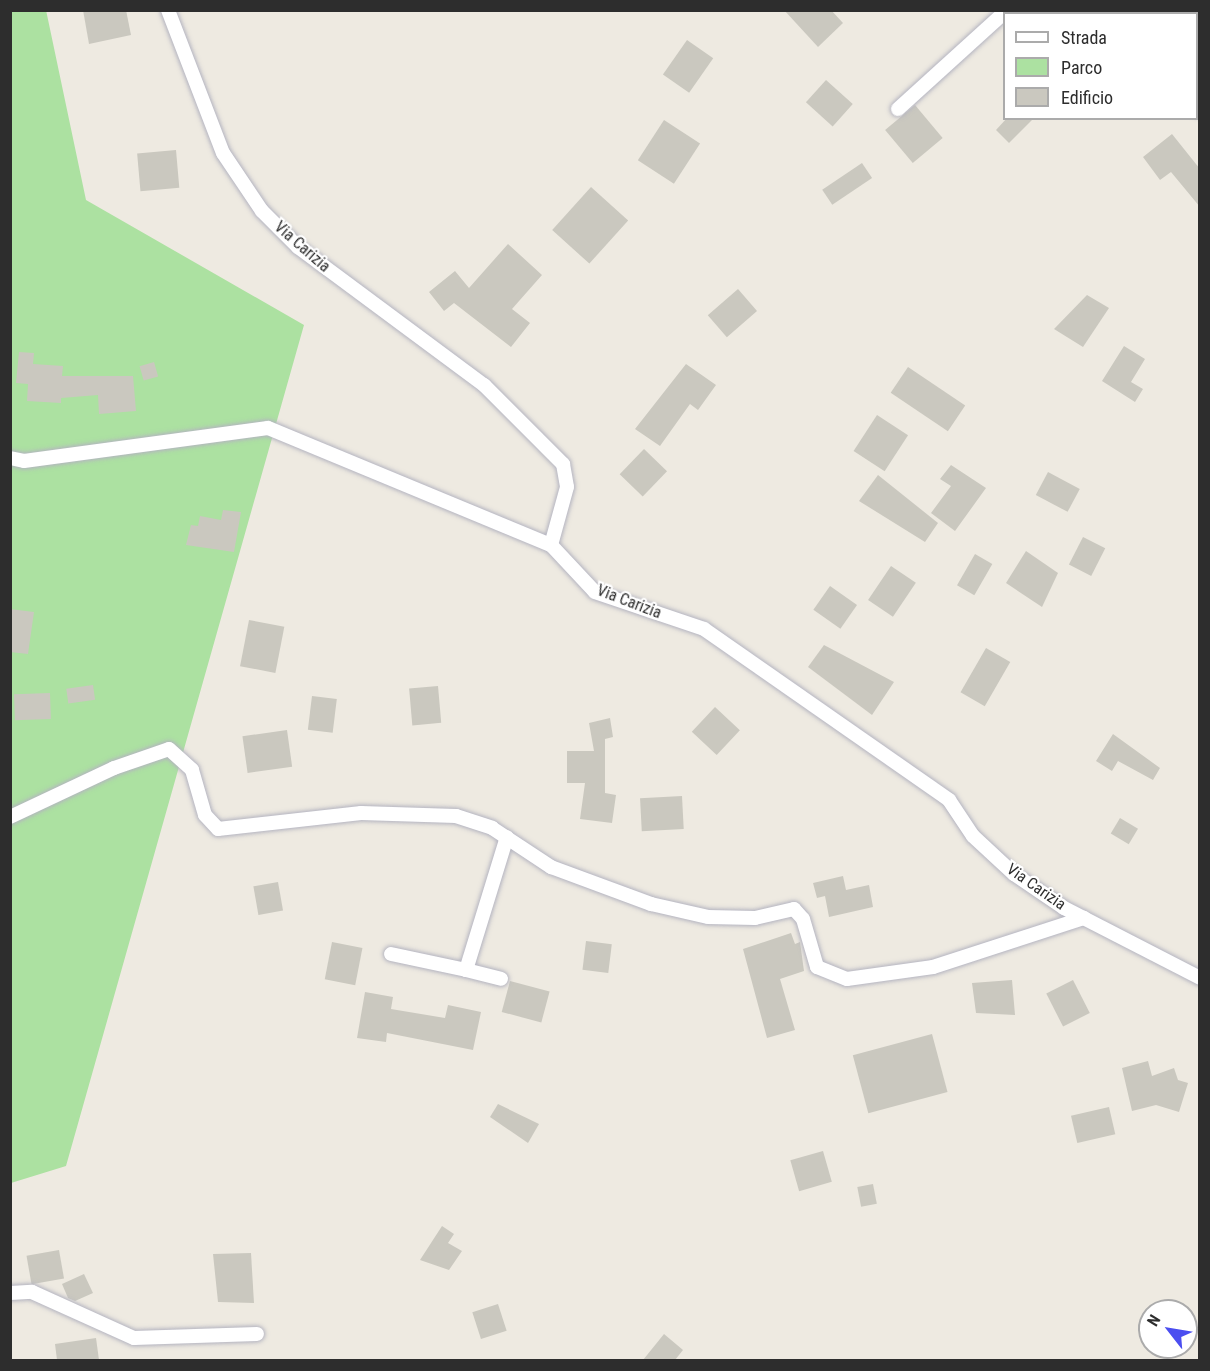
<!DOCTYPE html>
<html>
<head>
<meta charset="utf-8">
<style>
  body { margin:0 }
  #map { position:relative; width:1210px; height:1371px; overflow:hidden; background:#eeeae1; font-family:"Roboto Condensed",sans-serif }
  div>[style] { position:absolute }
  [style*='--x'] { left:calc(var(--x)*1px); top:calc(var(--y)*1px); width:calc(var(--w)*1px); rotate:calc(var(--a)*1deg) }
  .green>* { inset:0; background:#ace1a1 }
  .building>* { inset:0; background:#cac8bf; transform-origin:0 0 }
  .roads { filter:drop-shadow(0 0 2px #b4b4c0) drop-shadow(0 0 2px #b4b4c0) }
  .street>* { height:14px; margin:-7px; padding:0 7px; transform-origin:7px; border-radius:7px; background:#fff }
  .secondary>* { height:20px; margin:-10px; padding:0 10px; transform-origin:10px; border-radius:10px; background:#fff }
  span { translate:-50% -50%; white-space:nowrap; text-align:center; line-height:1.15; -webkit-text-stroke:4.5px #fff; paint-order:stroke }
  .street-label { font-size:16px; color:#2d2d2d }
  .frame { position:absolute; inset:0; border:12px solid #2d2d2d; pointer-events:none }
  .legend { position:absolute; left:1003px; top:12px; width:195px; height:108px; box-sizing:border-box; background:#fff; border:2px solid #ababab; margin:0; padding:8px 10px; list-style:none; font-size:18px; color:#2d2d2d }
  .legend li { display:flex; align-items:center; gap:12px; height:30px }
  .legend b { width:30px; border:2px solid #ababab }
  .north { position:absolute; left:1138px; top:1299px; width:60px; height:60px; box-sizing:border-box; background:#fff; border:2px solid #ababab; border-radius:50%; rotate:301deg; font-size:16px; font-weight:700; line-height:24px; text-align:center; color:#2d2d2d }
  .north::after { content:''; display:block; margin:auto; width:21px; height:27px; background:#4b4ef0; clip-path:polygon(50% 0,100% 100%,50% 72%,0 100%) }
</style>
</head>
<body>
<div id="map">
  <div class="green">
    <div style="clip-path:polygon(46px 10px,86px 200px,304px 325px,66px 1166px,11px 1183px,10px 11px)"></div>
  </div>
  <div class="building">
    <div style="clip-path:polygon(83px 10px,126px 10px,131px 35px,89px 44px)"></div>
    <div style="clip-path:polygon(784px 10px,831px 10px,843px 23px,818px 47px)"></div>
    <div style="left:687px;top:40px;width:32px;height:42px;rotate:35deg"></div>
    <div style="left:826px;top:80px;width:36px;height:30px;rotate:42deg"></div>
    <div style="left:915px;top:105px;width:43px;height:39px;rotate:50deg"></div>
    <div style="clip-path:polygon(1007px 118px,1034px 118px,1009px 143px,996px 130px)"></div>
    <div style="left:664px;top:120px;width:43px;height:48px;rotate:33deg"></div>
    <div style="clip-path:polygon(1172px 134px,1200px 169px,1200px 207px,1171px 172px,1160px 180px,1143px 157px)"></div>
    <div style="left:176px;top:150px;width:38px;height:39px;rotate:85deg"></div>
    <div style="left:862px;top:163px;width:18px;height:48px;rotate:56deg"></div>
    <div style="left:591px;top:187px;width:50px;height:58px;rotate:42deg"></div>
    <div style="clip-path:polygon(508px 244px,542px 275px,512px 309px,530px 323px,511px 347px,454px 303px,444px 311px,429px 292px,455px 271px,469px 288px)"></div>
    <div style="left:738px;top:289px;width:29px;height:40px;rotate:49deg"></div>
    <div style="clip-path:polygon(1087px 295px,1109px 308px,1083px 347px,1054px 329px)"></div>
    <div style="clip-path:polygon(1124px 346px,1145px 359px,1131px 382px,1143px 389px,1135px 402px,1102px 381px)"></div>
    <div style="clip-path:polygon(19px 352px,34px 353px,33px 364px,63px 366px,62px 376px,133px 376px,136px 411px,99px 414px,98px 395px,61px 398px,61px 403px,27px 401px,28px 384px,16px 383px)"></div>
    <div style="left:154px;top:362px;width:15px;height:15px;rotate:74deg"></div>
    <div style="clip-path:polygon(686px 364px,716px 385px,698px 410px,690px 404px,660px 446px,635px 429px)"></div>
    <div style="left:908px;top:367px;width:69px;height:31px;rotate:34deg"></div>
    <div style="left:877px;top:415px;width:37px;height:43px;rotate:33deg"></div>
    <div style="left:644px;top:449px;width:32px;height:35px;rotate:44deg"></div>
    <div style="clip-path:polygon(951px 465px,986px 488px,955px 531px,931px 513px,951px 486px,940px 479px)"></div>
    <div style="left:1048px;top:472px;width:36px;height:26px;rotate:28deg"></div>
    <div style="clip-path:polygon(878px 475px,938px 523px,925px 542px,859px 501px)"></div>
    <div style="clip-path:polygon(223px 510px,241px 512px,234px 552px,186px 545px,191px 525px,198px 526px,200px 516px,221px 520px)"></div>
    <div style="left:1083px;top:537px;width:25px;height:31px;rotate:27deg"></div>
    <div style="clip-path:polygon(1026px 551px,1058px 573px,1042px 607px,1006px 583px)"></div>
    <div style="left:975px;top:554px;width:20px;height:36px;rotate:30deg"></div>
    <div style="left:891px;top:566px;width:30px;height:41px;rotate:34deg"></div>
    <div style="left:830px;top:586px;width:33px;height:29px;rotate:35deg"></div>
    <div style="clip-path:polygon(10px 609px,34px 612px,28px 654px,10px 652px)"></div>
    <div style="left:249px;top:620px;width:36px;height:47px;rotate:11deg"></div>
    <div style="clip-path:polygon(824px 645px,894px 682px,872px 715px,808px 667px)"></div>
    <div style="left:986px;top:648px;width:28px;height:51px;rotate:30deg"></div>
    <div style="left:93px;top:685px;width:15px;height:27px;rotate:82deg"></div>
    <div style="left:438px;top:686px;width:37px;height:29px;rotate:85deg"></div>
    <div style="left:50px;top:693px;width:26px;height:36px;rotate:88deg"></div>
    <div style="left:312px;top:696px;width:25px;height:34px;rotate:7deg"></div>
    <div style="left:715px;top:707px;width:34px;height:34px;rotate:43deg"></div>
    <div style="clip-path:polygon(610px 718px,613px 737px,605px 739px,605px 793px,616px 795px,612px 823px,580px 819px,585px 783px,567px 783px,567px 751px,594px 751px,589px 723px)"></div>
    <div style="left:287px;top:730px;width:37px;height:45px;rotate:82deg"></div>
    <div style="clip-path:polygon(1113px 734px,1160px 768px,1153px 780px,1118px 761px,1112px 771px,1096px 761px)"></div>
    <div style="left:682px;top:796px;width:33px;height:42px;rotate:87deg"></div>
    <div style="left:1120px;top:818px;width:21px;height:18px;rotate:31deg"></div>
    <div style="clip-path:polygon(843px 876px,846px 890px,869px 885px,873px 907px,829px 917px,825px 896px,817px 898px,813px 883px)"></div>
    <div style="left:278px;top:882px;width:29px;height:25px;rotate:80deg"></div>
    <div style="clip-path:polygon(791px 933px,795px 944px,800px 942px,804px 971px,780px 979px,795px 1030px,767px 1038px,743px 949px)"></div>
    <div style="left:586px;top:941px;width:26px;height:29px;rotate:7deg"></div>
    <div style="left:332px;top:942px;width:31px;height:38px;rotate:11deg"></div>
    <div style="clip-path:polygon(1012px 980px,1015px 1015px,976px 1013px,972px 983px)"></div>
    <div style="left:1073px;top:980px;width:37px;height:30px;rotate:63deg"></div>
    <div style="left:510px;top:981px;width:41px;height:32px;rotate:15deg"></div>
    <div style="clip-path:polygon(365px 992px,393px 997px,391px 1009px,445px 1018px,448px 1005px,481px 1012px,473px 1050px,387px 1033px,386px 1042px,357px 1038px)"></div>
    <div style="left:932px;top:1034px;width:60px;height:82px;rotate:75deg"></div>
    <div style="clip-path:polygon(1148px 1061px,1152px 1076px,1174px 1068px,1178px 1080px,1188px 1083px,1179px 1112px,1156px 1105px,1132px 1111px,1122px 1068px)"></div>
    <div style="clip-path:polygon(498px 1104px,539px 1124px,528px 1143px,490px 1117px)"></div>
    <div style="left:1109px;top:1107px;width:28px;height:39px;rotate:77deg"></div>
    <div style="left:823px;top:1151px;width:32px;height:34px;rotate:74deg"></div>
    <div style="left:873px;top:1184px;width:20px;height:16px;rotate:79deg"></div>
    <div style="clip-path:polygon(442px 1226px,454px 1234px,448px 1243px,462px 1251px,449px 1270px,420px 1260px)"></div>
    <div style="left:59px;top:1250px;width:29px;height:33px;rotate:80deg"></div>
    <div style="clip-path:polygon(251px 1253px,254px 1303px,218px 1302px,213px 1254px)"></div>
    <div style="clip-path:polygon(84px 1274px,93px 1293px,75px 1301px,68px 1298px,62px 1284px)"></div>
    <div style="left:498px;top:1304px;width:28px;height:27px;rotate:72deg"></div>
    <div style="clip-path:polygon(664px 1334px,683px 1350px,675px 1360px,643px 1360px)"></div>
    <div style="clip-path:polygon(96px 1338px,99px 1360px,57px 1360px,55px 1344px)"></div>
  </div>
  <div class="roads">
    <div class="street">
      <div style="--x:168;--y:10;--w:153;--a:69"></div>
      <div style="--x:223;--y:153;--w:70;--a:56.1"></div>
      <div style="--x:262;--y:211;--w:51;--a:45"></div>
      <div style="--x:298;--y:247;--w:232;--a:36.6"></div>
      <div style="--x:484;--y:385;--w:112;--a:45"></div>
      <div style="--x:563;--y:464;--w:23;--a:80"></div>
      <div style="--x:567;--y:487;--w:60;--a:105.4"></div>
      <div style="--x:551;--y:545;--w:64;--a:46.9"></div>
      <div style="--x:595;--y:592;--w:115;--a:18.7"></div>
      <div style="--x:704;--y:629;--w:299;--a:34.9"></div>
      <div style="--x:949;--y:800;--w:43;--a:56.3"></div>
      <div style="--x:973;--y:836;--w:56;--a:42.8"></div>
      <div style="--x:1014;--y:874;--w:60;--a:34.2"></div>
      <div style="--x:1064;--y:908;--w:153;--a:27.2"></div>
      <div style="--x:898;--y:109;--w:147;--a:-42.2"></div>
      <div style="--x:10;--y:458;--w:14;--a:12"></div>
      <div style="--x:24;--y:461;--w:246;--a:-7.7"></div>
      <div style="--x:268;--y:428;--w:306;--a:22.5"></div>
      <div style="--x:10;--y:817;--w:115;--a:-25.2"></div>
      <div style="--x:114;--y:768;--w:58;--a:-19.1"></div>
      <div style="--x:169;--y:749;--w:31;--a:42"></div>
      <div style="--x:192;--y:770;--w:47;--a:73.9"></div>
      <div style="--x:205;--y:815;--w:19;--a:47"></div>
      <div style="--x:218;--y:829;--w:144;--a:-6.4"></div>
      <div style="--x:361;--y:813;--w:95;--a:1.8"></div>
      <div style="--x:456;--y:816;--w:38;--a:18"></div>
      <div style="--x:492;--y:828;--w:71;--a:33.5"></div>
      <div style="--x:551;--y:867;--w:107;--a:20.3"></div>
      <div style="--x:651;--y:904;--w:58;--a:12.8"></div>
      <div style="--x:708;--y:917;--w:47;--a:1.2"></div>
      <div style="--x:755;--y:918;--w:40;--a:-13"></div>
      <div style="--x:794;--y:909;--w:13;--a:48"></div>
      <div style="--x:803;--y:919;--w:50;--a:73.7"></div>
      <div style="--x:817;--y:967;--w:32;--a:22"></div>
      <div style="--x:847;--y:979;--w:87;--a:-7.9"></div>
      <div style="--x:933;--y:967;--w:159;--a:-18"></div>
      <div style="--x:391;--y:954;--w:77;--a:12"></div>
      <div style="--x:466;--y:970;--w:139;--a:-72.9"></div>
      <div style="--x:466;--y:970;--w:36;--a:14"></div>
      <div style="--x:10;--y:1293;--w:22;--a:-3"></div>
      <div style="--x:32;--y:1292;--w:112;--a:24.3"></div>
      <div style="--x:134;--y:1338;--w:123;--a:-1.9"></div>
    </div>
    <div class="secondary">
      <div style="--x:1137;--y:10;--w:4;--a:63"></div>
      <div style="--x:1196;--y:103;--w:6;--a:45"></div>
    </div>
  </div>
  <div class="street-label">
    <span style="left:302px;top:247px;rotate:41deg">Via Carizia</span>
    <span style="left:629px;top:602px;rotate:21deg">Via Carizia</span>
    <span style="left:1036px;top:887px;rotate:35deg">Via Carizia</span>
  </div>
  <div class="frame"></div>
  <ul class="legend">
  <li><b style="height:8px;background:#fff"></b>Strada</li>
  <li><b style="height:16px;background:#ace1a1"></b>Parco</li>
  <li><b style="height:16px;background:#cac8bf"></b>Edificio</li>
  </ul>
  <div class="north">N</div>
</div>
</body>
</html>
